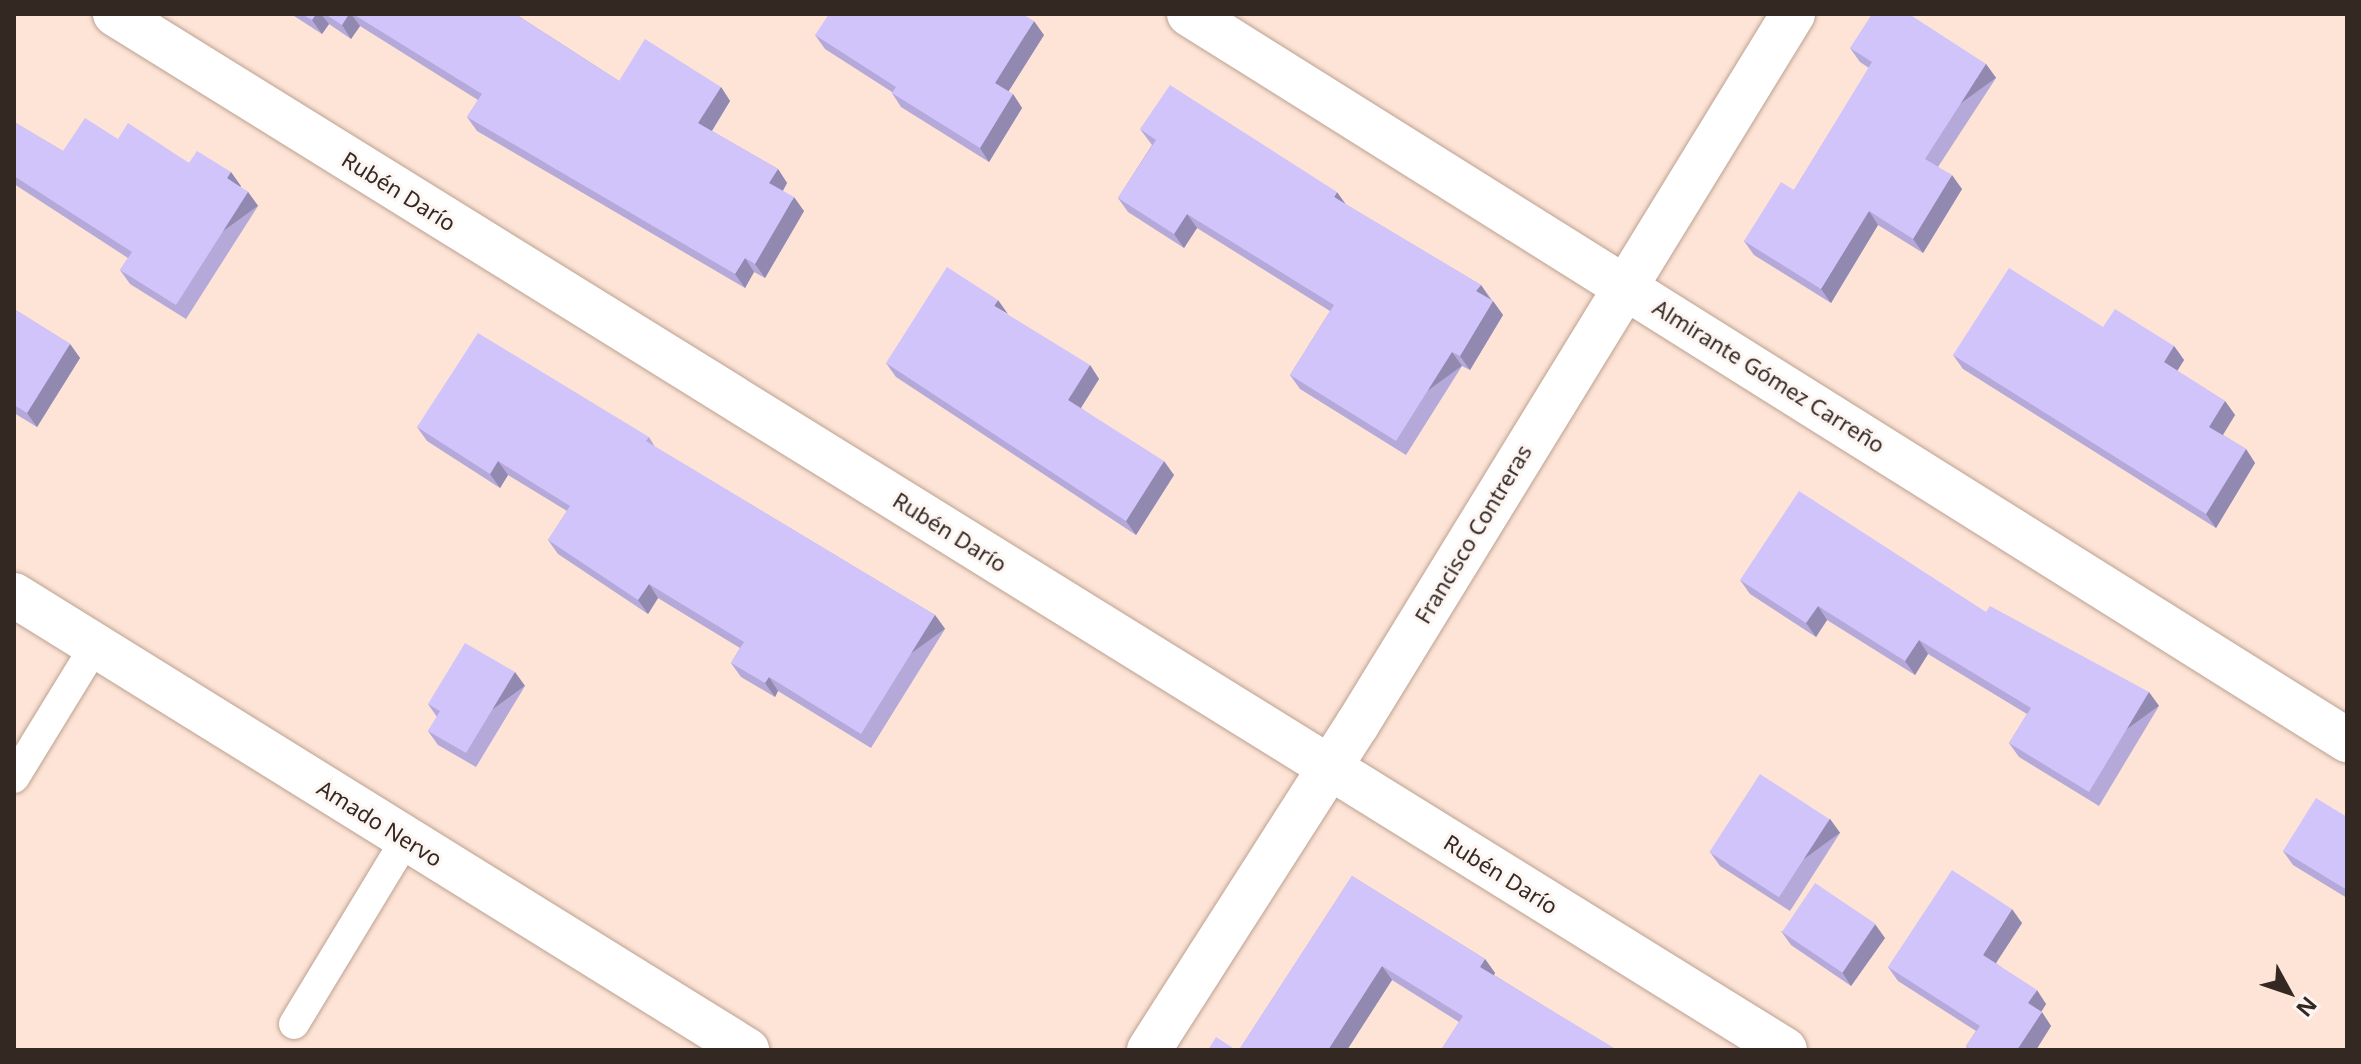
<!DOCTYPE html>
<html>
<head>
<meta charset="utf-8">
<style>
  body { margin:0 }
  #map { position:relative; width:2361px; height:1064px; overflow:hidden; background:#fde4d6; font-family:"Noto Sans",sans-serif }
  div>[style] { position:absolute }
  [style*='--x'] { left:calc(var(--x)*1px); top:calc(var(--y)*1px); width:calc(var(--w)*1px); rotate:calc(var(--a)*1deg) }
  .roads { filter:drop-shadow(0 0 2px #bda191) drop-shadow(0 0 2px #bda191) }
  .lane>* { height:30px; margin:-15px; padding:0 15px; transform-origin:15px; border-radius:15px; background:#fff }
  .street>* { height:44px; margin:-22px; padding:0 22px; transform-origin:22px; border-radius:22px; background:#fff }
  .wall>* { inset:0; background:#b4a9d8 }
  .shaded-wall>* { inset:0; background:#9289b0; transform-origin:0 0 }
  .building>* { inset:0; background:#d1c4fb; transform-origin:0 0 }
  span { translate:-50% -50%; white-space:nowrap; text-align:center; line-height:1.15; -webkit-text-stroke:6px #fcf5f2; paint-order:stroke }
  .street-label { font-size:22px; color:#342822 }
  .frame { position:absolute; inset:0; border:16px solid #342822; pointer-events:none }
  .north { position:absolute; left:2249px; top:952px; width:80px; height:80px; -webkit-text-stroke:6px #fcf5f2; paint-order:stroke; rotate:130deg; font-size:22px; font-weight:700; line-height:32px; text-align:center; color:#342822 }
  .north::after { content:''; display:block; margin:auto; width:28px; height:36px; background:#342822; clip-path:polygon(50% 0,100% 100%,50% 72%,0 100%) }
</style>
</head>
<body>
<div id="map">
  <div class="roads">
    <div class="lane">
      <div style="--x:14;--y:778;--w:155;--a:-58.5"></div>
      <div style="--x:294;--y:1024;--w:216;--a:-58.8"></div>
    </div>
    <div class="street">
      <div style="--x:115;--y:14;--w:1965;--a:31.81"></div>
      <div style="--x:1189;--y:14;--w:1367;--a:32.09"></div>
      <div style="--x:14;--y:595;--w:863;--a:31.83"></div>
      <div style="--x:1149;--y:1050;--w:386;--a:-57.4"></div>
      <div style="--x:1357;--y:725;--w:834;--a:-58.48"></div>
    </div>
  </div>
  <div class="wall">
    <div style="clip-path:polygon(291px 14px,517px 14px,517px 15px,619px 81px,721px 87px,730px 101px,712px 131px,778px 169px,787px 183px,783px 191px,804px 211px,765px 278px,754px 272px,745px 288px,477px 131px,467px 117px,478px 100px,360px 26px,351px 39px,329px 24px,322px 34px)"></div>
    <div style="clip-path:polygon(815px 35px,1044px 35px,1008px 92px,1013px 94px,1022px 108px,989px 162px,901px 107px,892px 93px,892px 92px,825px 49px)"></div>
    <div style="clip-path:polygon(1850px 48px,1986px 64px,1996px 78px,1938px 167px,1962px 189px,1923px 253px,1878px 225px,1831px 303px,1754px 255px,1744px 241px,1794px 190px,1869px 68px,1860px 62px)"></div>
    <div style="clip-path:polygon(14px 122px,63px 151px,118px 139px,189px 163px,231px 172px,240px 187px,248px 192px,258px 206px,186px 319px,130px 284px,120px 270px,128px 258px,14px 184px)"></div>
    <div style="clip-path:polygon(1140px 129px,1345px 204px,1481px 285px,1503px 315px,1470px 370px,1462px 366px,1406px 455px,1300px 389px,1290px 375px,1330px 311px,1197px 228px,1184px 248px,1128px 212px,1118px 198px,1152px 145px)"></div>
    <div style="clip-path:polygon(14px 309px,70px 344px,80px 358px,37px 427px,14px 413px)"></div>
    <div style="clip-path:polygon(2103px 327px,2174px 346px,2184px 360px,2177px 371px,2225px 401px,2235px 415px,2223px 435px,2246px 449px,2255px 463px,2216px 528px,1963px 369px,1953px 355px)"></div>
    <div style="clip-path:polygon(886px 363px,1090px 365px,1099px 379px,1081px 408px,1174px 475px,1136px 535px,896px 377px)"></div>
    <div style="clip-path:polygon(417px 427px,649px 437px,655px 447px,935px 615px,945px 629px,871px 748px,778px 691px,775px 697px,741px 677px,731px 663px,740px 648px,658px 598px,648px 614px,558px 554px,548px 540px,567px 511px,508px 475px,500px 488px,427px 441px)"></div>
    <div style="clip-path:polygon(1740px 580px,1986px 612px,2159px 706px,2099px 806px,2019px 757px,2009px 743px,2027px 714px,1928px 654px,1915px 675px,1827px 620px,1816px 637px,1750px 594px)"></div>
    <div style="clip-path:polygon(525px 686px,476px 767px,438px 745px,428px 731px,437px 717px,428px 704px)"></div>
    <div style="clip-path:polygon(2347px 817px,2347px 898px,2293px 865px,2283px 851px)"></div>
    <div style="clip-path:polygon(1830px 819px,1840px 833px,1790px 911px,1720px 866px,1710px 852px)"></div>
    <div style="clip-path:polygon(1352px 876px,1485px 959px,1495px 973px,1494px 975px,1615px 1050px,1441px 1050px,1459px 1022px,1392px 980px,1347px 1050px,1239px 1050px)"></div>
    <div style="clip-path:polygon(2022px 923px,1996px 963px,2046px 1004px,2041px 1012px,2051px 1026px,2036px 1050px,1968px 1050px,1966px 1046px,1976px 1031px,1898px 981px,1888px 967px)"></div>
    <div style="clip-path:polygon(1781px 931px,1885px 938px,1851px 986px,1791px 945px)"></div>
  </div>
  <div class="shaded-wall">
    <div style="clip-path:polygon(316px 14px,321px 14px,329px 24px,322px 34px,312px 20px)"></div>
    <div style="clip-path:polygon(349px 14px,351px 14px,360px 26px,351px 39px,342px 25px)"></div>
    <div style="clip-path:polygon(1034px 21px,1044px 35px,1005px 97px,995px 83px)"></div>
    <div style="left:1986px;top:64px;width:17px;height:113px;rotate:54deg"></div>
    <div style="clip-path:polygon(721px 87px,730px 101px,708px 137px,698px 123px)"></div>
    <div style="clip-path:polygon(1013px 94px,1022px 108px,989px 162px,980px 148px)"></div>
    <div style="clip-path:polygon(778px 169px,787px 183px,779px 197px,769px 183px)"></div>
    <div style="clip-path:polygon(231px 172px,241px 186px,237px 192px,227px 178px)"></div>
    <div style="clip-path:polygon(1952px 175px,1962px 189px,1923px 253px,1913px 239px)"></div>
    <div style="left:248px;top:192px;width:17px;height:134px;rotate:54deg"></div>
    <div style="clip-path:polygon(1337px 192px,1347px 206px,1334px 197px)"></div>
    <div style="clip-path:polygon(794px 197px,804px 211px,765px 278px,755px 264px)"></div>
    <div style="clip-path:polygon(1869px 211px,1878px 225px,1831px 303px,1821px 289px)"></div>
    <div style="clip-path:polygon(1187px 214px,1197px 228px,1184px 248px,1174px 234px)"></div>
    <div style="clip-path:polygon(745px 258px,754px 272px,745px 288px,735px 274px)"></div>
    <div style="clip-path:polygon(1481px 285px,1490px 299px,1476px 291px)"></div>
    <div style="clip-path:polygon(998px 300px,1008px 314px,994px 306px)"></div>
    <div style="clip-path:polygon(1493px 301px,1503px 315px,1470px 370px,1460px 356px)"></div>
    <div style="clip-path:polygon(70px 344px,80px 358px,37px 427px,27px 413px)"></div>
    <div style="clip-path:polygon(2174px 346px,2184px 360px,2174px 376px,2164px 362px)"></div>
    <div style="left:1452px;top:352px;width:17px;height:105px;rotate:54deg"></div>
    <div style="clip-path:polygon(1090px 365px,1099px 379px,1077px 414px,1068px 400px)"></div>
    <div style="clip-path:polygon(2225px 401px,2235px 415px,2219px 441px,2209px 427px)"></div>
    <div style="clip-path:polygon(2246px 449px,2255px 463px,2216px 528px,2206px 514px)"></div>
    <div style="clip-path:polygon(498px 461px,508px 475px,500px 488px,490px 474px)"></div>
    <div style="clip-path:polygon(1164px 461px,1174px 475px,1136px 535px,1126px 521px)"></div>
    <div style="clip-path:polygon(649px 584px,658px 598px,648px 614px,638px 600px)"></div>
    <div style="clip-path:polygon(1818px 606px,1827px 620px,1816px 637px,1806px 623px)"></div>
    <div style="left:935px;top:615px;width:17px;height:140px;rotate:54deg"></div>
    <div style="clip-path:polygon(1919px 640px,1928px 654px,1915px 675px,1905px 661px)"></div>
    <div style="left:515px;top:672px;width:17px;height:95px;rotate:54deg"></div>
    <div style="clip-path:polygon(769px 677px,778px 691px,775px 697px,765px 683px)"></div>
    <div style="left:2149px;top:692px;width:17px;height:117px;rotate:54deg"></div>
    <div style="left:1830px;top:819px;width:17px;height:93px;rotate:54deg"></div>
    <div style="clip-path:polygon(2012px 909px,2022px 923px,1992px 969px,1983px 955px)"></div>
    <div style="clip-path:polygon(1875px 924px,1885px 938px,1851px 986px,1842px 972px)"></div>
    <div style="clip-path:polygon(1485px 959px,1495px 973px,1490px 981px,1480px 967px)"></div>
    <div style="clip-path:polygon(1382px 966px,1392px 980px,1347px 1050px,1328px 1050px)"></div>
    <div style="clip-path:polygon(2037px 990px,2046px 1004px,2038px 1017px,2028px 1003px)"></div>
    <div style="clip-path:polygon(2042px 1012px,2051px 1026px,2036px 1050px,2017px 1050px)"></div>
  </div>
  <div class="building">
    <div style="clip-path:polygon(302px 14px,316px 14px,312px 20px)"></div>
    <div style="clip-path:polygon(325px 14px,349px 14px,342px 25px)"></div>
    <div style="clip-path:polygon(353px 14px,515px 14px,619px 81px,645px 39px,721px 87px,698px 123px,778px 169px,769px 183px,794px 197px,755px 264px,745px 258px,735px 274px,467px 117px,482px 94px)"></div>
    <div style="clip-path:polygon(829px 14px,1022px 14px,1034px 21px,995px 83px,1013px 94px,980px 148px,892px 93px,896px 87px,815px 35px)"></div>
    <div style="clip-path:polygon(1872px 14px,1909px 14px,1986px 64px,1925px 159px,1952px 175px,1913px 239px,1869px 211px,1821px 289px,1744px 241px,1781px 182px,1794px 190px,1872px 62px,1850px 48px)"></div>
    <div style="clip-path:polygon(1170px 85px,1337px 192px,1334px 197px,1481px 285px,1476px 291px,1493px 301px,1460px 356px,1452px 352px,1396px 441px,1290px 375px,1334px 305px,1187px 214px,1174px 234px,1118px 198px,1156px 140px,1140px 129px)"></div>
    <div style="clip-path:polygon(85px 118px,118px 139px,128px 123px,189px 163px,197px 151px,231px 172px,227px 178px,248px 192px,176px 305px,120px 270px,132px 252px,14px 176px,14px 122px,63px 151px)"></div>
    <div style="clip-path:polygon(947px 267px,998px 300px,994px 306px,1090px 365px,1068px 400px,1164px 461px,1126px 521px,886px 363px)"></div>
    <div style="clip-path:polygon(2009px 268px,2103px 327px,2115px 309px,2174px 346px,2164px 362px,2225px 401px,2209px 427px,2246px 449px,2206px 514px,1953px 355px)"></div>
    <div style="clip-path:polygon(14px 309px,70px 344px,27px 413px,14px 405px)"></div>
    <div style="clip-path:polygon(478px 333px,649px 437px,646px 441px,935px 615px,861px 734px,769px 677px,765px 683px,731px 663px,744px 642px,649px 584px,638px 600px,548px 540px,570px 506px,498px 461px,490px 474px,417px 427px)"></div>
    <div style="clip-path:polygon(1799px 491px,1986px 612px,1990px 606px,2149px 692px,2089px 792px,2009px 743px,2031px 708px,1919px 640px,1905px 661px,1818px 606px,1806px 623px,1740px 580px)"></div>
    <div style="clip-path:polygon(465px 643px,515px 672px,466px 753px,428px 731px,440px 711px,428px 704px)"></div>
    <div style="left:1760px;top:774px;width:83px;height:93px;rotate:33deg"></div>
    <div style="clip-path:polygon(2316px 798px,2347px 817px,2347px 890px,2283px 851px)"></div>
    <div style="clip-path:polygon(1952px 870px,2012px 909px,1983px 955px,2037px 990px,2028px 1003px,2042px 1012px,2017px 1050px,1971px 1050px,1966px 1046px,1980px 1026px,1888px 967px)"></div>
    <div style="clip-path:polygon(1352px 876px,1485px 959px,1480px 967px,1614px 1048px,1613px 1050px,1441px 1050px,1463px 1016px,1382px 966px,1328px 1050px,1313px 1050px,1309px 1048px,1307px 1050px,1239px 1050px)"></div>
    <div style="left:1815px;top:883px;width:73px;height:59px;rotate:34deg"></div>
    <div style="clip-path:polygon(1216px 1037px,1236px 1050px,1208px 1050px)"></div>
  </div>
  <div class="street-label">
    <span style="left:399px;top:191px;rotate:32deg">Rubén Darío</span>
    <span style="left:1769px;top:376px;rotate:32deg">Almirante Gómez Carreño</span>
    <span style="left:950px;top:532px;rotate:32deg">Rubén Darío</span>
    <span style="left:1473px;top:534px;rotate:-59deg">Francisco Contreras</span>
    <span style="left:380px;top:823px;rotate:32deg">Amado Nervo</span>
    <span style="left:1501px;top:874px;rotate:32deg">Rubén Darío</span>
  </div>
  <div class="frame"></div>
  <div class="north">N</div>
</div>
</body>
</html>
